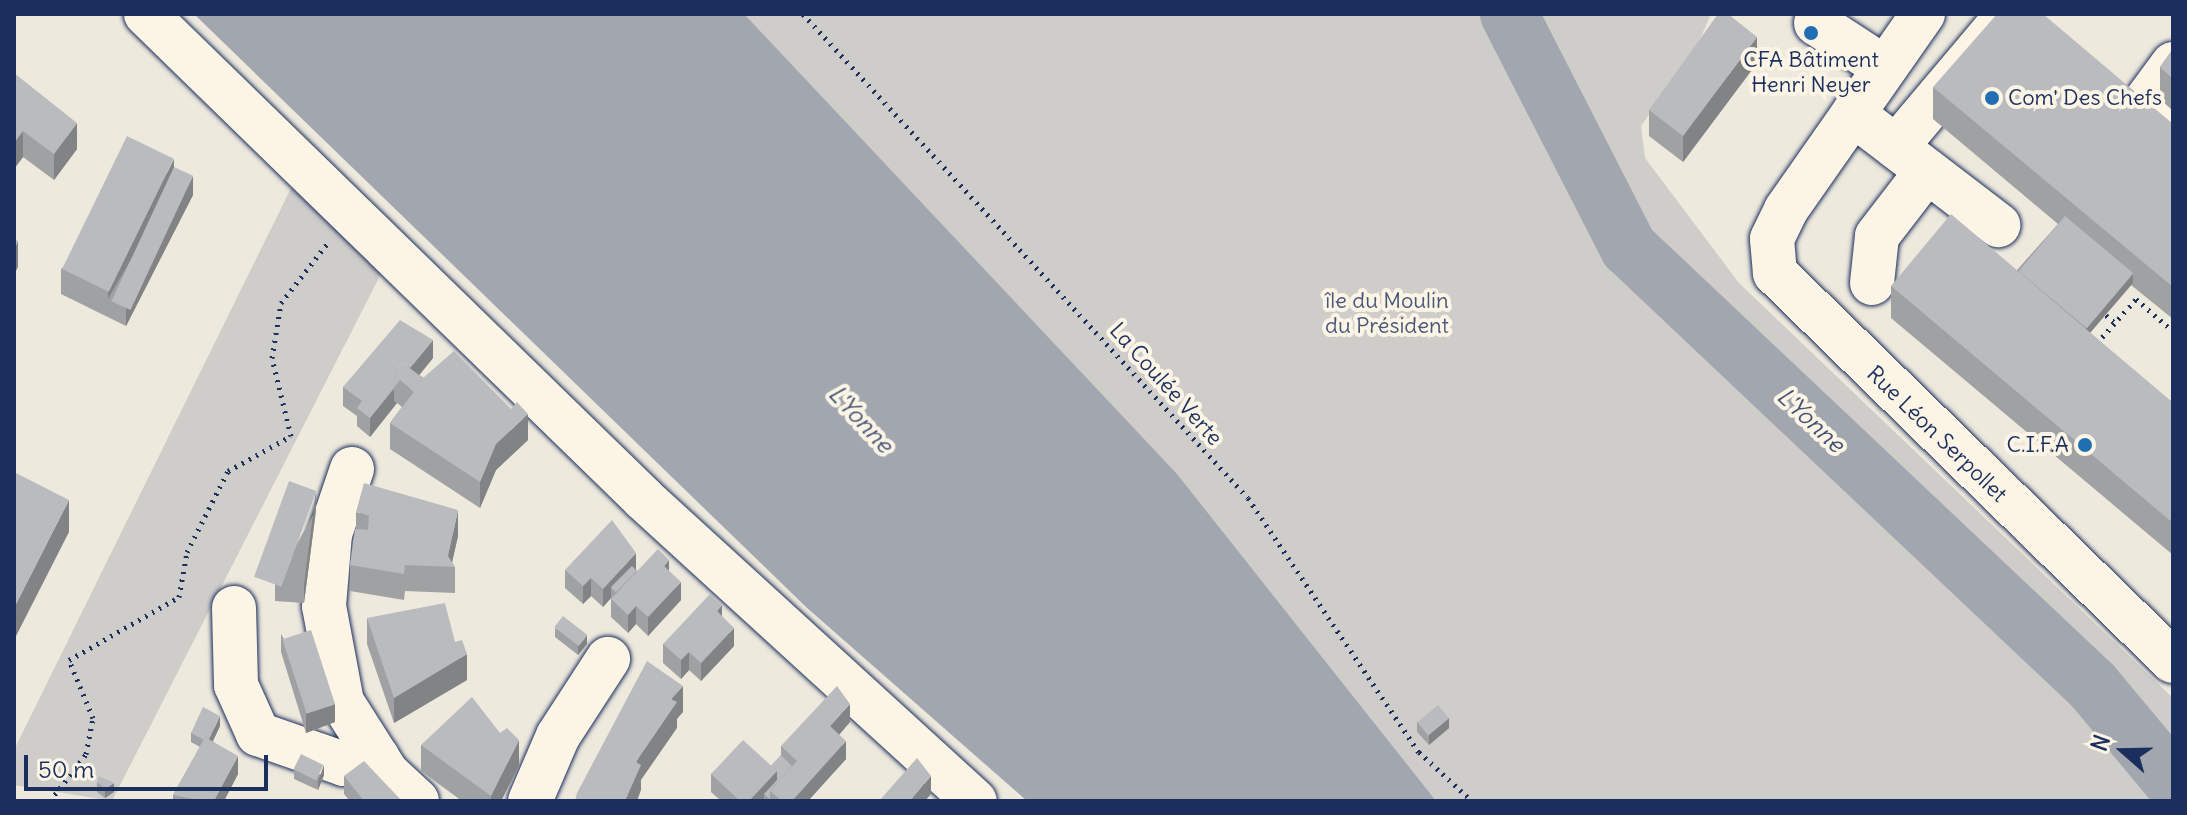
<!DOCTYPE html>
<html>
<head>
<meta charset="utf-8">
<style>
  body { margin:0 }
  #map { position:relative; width:2187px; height:815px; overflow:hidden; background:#eee9dd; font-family:Delius,sans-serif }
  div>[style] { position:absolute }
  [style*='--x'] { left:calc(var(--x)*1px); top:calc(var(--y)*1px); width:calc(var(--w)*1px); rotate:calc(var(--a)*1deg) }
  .green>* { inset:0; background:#cfcdca }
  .water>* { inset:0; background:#a2a7af }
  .river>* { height:58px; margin:-29px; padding:0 29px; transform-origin:29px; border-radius:29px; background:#a2a7af }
  .path>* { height:5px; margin-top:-2.5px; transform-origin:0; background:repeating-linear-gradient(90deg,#1b2f5e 0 2px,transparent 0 8px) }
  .roads { filter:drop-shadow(0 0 2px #1b2f5e) drop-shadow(0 0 2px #1b2f5e) }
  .minor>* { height:44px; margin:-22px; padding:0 22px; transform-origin:22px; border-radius:22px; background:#fcf5e5 }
  .wall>* { inset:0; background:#a0a1a3 }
  .shaded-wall>* { inset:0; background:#828385 }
  .building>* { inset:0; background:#babbbe; transform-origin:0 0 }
  .dots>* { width:22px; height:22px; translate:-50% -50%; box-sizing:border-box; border:4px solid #fcf5e5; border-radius:50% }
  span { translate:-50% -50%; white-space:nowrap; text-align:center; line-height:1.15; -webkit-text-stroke:8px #fcf5e5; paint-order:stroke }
  .poi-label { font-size:22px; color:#1b2f5e }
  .left { translate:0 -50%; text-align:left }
  .right { translate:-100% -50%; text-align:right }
  .park-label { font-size:22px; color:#485679 }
  .street-label { font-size:22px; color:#1b2f5e }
  .water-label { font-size:24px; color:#445376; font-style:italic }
  .frame { position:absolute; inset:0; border:16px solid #1b2f5e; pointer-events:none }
  .north { position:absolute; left:2083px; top:711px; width:80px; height:80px; -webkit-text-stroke:6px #fcf5e5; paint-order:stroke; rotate:290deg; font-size:22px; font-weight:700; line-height:32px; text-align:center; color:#1b2f5e }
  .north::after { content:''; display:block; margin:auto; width:28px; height:36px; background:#1b2f5e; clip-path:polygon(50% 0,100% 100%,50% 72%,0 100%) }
  .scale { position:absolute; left:24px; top:755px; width:244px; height:36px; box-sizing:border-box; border:4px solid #1b2f5e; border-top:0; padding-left:10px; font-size:24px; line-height:28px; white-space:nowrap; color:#1b2f5e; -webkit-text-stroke:6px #fcf5e5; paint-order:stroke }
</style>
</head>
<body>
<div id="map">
  <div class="green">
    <div style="clip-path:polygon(716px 14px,1711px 14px,1697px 46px,1641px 126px,1645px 158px,1739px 283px,2173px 698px,2173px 801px,1436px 801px)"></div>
    <div style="clip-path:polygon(295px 180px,385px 266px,112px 801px,14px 785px,14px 750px)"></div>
  </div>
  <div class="water">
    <div style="clip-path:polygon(194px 14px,744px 14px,1177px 474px,1436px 801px,1027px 801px,806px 607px)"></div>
  </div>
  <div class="river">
    <div style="--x:1509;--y:14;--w:263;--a:62.9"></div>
    <div style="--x:1629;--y:248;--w:638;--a:43.35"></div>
    <div style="--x:2093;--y:686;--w:125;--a:50.2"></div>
  </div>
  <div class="path">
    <div style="--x:803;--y:14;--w:657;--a:47.4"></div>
    <div style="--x:1248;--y:498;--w:306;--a:56.1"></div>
    <div style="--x:1419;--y:752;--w:72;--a:42.8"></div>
    <div style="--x:2100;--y:310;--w:20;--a:41"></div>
    <div style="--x:2097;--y:343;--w:59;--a:-48.4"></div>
    <div style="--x:2136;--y:299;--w:49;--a:40.9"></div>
    <div style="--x:50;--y:801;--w:59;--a:-52.5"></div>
    <div style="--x:86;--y:754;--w:37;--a:-79"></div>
    <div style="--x:93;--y:718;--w:63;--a:-112.5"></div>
    <div style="--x:69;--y:660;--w:127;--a:-29.8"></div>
    <div style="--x:179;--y:597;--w:46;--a:-79.9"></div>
    <div style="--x:187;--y:552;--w:91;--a:-63.2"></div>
    <div style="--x:228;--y:471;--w:72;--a:-29.1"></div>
    <div style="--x:291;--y:436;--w:80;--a:-103.7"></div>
    <div style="--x:272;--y:358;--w:56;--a:-80.7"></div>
    <div style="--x:281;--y:303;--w:75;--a:-52.1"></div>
  </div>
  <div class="roads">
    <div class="minor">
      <div style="--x:146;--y:14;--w:695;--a:44.24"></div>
      <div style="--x:644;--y:499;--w:448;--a:42.4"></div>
      <div style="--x:1923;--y:14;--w:239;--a:125"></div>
      <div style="--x:1786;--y:210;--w:32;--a:116"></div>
      <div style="--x:1772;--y:239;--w:34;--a:85"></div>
      <div style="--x:1775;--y:273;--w:556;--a:44.27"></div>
      <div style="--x:1816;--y:23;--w:82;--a:33.1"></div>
      <div style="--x:2173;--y:64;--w:52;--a:126.4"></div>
      <div style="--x:2142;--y:106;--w:40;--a:40"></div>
      <div style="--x:1853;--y:114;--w:183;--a:37.4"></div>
      <div style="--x:1896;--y:147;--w:174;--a:-49.9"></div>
      <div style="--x:1872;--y:283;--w:47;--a:-83.9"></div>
      <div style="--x:1877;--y:236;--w:82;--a:-52.4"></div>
      <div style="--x:352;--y:469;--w:69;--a:108.7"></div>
      <div style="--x:330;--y:534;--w:72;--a:94.8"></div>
      <div style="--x:324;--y:606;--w:98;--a:79.4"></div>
      <div style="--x:342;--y:702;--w:84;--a:57.6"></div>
      <div style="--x:387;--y:773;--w:41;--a:43"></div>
      <div style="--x:234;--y:608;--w:77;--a:88.5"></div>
      <div style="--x:236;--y:685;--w:54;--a:65.8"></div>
      <div style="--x:258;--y:734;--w:91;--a:19.2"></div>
      <div style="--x:344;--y:764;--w:34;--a:-12"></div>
      <div style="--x:530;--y:801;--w:71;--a:-66.7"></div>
      <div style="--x:558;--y:736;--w:92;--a:-57"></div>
    </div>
  </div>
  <div class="wall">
    <div style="clip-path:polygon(2173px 49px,2173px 111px,2160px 99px,2160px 67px)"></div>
    <div style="clip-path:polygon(1757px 63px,1683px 162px,1649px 136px,1649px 110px)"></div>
    <div style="clip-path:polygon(14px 73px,77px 149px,54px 180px,23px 157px,14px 169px)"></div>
    <div style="clip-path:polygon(1933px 87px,2173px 124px,2173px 319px,2131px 285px,2090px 333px,2173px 403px,2173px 555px,1891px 318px,1891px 286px,2017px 270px,2058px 224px,1933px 119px)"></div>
    <div style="clip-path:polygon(174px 167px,193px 195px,126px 326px,61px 294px,61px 269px)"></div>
    <div style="clip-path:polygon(433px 358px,419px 375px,528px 440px,496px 470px,480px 508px,390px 449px,390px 423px,402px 407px,397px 403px,370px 437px,357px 426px,357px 416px,343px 406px,343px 387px)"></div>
    <div style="clip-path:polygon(316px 510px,304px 603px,275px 601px,275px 582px)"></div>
    <div style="clip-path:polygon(356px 512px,458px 536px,452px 562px,455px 567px,455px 593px,405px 591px,404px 600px,350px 591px,350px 565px,356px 529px)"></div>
    <div style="clip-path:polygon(636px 569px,637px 571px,669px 571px,681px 600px,648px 636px,636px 624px,628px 633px,611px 617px,611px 598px,603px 607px,591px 596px,583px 604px,565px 588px,565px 570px)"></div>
    <div style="clip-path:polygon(722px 617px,734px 646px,701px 681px,689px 670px,681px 679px,663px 663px,663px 644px)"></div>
    <div style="clip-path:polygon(367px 618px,455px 642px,467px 680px,394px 723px,367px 644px)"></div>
    <div style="clip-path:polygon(555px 628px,587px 644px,578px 655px,555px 637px)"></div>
    <div style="clip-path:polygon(281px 634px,335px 722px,306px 733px,281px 652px)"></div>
    <div style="clip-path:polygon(850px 722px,839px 735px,846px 759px,808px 801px,721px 801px,711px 792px,711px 774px,771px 766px,781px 755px,781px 746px)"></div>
    <div style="clip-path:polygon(1417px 722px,1449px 728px,1429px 745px,1417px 732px)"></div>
    <div style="clip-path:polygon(220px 726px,213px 741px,238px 774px,224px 801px,173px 801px,173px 795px,200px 747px,191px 742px,191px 733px)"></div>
    <div style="clip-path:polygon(421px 745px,519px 766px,501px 801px,462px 801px,421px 771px)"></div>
    <div style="clip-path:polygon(294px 769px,324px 775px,318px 790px,294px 779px)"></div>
    <div style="clip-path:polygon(344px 776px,402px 801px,350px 801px,344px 794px)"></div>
    <div style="clip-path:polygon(97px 782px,114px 792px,105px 798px,97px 792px)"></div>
  </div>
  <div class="shaded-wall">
    <div style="clip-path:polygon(1757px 37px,1757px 63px,1683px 162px,1683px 136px)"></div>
    <div style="clip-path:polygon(77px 123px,77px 149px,54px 180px,54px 154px)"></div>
    <div style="clip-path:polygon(23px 131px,23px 157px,14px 169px,14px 143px)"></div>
    <div style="clip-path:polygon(174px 159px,174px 185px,108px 299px,108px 292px)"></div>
    <div style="clip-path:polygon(193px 176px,193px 195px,126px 326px,126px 308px)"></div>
    <div style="clip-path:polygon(18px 241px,18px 267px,14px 275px,14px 250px)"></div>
    <div style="clip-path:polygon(2133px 274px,2133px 283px,2082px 342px,2082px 333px)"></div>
    <div style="clip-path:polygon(433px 340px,433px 358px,409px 388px,400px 380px)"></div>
    <div style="clip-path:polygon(394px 389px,394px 401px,397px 403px,370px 437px,370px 418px)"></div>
    <div style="clip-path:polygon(528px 414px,528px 440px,496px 470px,480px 508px,480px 482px,496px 444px)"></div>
    <div style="clip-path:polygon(316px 491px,316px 510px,304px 603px,304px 585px)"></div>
    <div style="clip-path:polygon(69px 500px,69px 532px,14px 640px,14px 608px)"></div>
    <div style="clip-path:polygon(458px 510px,458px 536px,451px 567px,448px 556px)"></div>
    <div style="clip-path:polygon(636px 553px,636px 572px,611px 588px,611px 598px,603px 607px,603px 589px)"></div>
    <div style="clip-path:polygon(669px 560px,669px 578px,664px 566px)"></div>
    <div style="clip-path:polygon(591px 578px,591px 596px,583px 604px,583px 586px)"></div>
    <div style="clip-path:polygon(681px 582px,681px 600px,648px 636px,648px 617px)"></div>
    <div style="clip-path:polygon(722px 605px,722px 623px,717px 611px)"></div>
    <div style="clip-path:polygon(636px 606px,636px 624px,628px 633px,628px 615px)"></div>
    <div style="clip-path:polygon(734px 628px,734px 646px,701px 681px,701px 663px)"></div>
    <div style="clip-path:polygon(587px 635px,587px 644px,578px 655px,578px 646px)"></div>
    <div style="clip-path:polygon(689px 652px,689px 670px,681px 679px,681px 660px)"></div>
    <div style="clip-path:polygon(467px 654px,467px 680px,394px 723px,394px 698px)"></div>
    <div style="clip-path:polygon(683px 686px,683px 712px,677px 719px,677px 728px,641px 780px,641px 790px,637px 801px,625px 801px,636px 762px,671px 699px)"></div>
    <div style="clip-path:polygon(335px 704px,335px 722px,306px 733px,306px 714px)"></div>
    <div style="clip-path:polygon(850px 704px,850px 722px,830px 745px,830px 726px)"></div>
    <div style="clip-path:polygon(220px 716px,220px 726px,208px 751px,208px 742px)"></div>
    <div style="clip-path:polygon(1449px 718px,1449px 728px,1429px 745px,1429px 735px)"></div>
    <div style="clip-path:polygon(519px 740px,519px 766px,501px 801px,491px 801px,491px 796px)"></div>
    <div style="clip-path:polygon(846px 741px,846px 759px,808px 801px,792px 801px)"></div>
    <div style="clip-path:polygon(238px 756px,238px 774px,224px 801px,214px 801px)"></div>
    <div style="clip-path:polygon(324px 765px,324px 775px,318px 790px,318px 781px)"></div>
    <div style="clip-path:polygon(777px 771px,777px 789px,770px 791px,764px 794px,764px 801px,749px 801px)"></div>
    <div style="clip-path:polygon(931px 776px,931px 794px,925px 801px,912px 801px,912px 798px)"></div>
    <div style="clip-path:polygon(114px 783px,114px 792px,105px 798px,105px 789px)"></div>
  </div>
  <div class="building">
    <div style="clip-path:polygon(1718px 14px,1728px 14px,1757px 37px,1683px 136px,1649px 110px)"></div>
    <div style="clip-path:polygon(1997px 14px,2043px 14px,2173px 124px,2173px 287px,1933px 87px)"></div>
    <div style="clip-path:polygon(2173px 49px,2173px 79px,2160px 67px)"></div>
    <div style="clip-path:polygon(14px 73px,77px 123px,54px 154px,23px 131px,14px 143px)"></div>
    <div style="left:127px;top:136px;width:52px;height:148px;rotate:26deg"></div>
    <div style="left:174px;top:167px;width:21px;height:148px;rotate:25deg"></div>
    <div style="clip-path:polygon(1951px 214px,2173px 403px,2173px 523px,1891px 286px)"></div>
    <div style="left:2065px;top:216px;width:89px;height:72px;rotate:40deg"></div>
    <div style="clip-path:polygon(14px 239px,18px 241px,14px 250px)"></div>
    <div style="clip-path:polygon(400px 320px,433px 340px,410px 368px,403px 363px,399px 367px,394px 375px,400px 380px,370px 418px,357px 408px,362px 401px,343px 387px)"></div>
    <div style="clip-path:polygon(454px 351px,511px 409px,517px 402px,528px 414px,496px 444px,480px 482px,390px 423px,414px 392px,394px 375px,399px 367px,403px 363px,423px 378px)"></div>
    <div style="clip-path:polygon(14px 472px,69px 500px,14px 608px)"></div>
    <div style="left:289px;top:481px;width:29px;height:102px;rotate:20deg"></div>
    <div style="clip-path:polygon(364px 483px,458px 510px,448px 556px,455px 567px,405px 565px,404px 574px,350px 565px,355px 529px,368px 530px,369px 515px,356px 512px)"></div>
    <div style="clip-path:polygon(612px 520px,636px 553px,603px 589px,591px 578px,583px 586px,565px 570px)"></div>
    <div style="clip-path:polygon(658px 549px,669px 560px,664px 566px,681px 582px,648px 617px,636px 606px,628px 615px,611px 599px)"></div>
    <div style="left:632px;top:566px;width:7px;height:30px;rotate:45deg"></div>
    <div style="clip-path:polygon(710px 594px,722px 605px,717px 611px,734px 628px,701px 663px,689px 652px,681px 660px,663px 644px)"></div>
    <div style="clip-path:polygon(445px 603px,455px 642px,462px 640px,467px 654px,394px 698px,367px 618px)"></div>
    <div style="left:563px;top:616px;width:31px;height:14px;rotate:38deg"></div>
    <div style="left:311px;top:630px;width:78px;height:30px;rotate:72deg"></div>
    <div style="clip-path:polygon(647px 661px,683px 686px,671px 699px,677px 702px,636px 762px,641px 765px,625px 801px,575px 801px,577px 793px)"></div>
    <div style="clip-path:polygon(837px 686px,850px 704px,830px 726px,846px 741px,792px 801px,782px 801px,770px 791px,797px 761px,781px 746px)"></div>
    <div style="clip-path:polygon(472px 697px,500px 733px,507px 728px,519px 740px,491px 796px,421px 745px)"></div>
    <div style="left:1438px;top:705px;width:17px;height:27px;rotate:50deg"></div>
    <div style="clip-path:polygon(203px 707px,220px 716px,209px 739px,205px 737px,204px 740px,191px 733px)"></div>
    <div style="clip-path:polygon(205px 737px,238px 756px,214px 801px,204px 801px,173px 795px)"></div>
    <div style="clip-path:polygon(743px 740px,777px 771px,749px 801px,740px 801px,711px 774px)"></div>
    <div style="left:301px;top:754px;width:25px;height:17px;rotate:26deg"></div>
    <div style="clip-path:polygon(781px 755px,792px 766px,770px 791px,770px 799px,764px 794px,777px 780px,777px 771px,771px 766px)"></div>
    <div style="clip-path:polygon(917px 758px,931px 776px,912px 798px,915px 801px,879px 801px)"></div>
    <div style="clip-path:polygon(364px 761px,402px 801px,364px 801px,344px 776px)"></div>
    <div style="clip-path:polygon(99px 776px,114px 783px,105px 789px,97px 782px)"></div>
  </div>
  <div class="dots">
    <div style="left:1811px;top:33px;background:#1f6fb2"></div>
    <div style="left:1992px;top:98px;background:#1f6fb2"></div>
    <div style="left:2085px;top:445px;background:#1f6fb2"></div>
  </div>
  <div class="poi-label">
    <span style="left:1811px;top:72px">CFA Bâtiment<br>Henri Neyer</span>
    <span class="left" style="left:2008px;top:98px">Com' Des Chefs</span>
    <span class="right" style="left:2069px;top:445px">C.I.F.A</span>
  </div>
  <div class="park-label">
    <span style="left:1387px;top:313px">île du Moulin<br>du Président</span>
  </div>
  <div class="street-label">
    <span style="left:1166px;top:384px;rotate:48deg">La Coulée Verte</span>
    <span style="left:1937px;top:434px;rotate:44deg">Rue Léon Serpollet</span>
  </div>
  <div class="water-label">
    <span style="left:861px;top:419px;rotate:47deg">L'Yonne</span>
    <span style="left:1811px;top:420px;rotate:43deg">L'Yonne</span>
  </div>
  <div class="frame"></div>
  <div class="north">N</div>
  <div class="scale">50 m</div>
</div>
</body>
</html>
